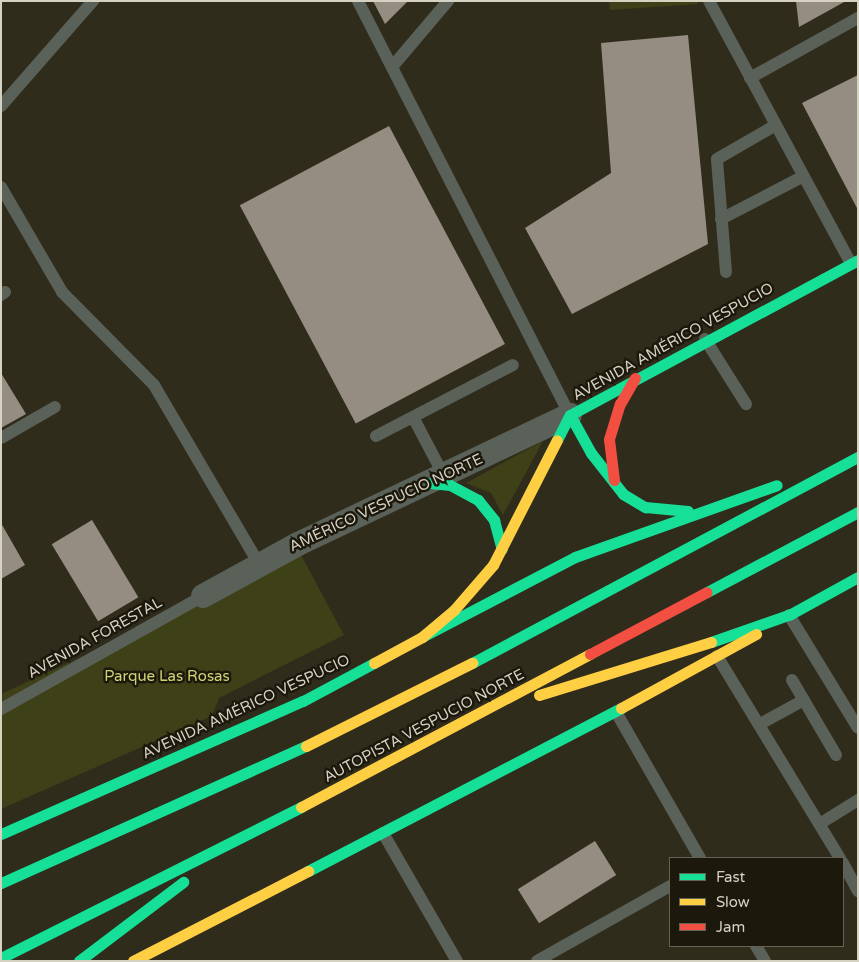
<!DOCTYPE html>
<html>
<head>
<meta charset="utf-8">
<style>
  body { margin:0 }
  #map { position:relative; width:859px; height:962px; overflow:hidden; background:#302c1c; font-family:"Varela Round",sans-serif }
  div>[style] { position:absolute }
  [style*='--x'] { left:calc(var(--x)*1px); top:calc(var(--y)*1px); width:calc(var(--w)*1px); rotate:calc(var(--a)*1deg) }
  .green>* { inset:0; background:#3e4018 }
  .building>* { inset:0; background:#958d81; transform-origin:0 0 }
  .lane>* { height:12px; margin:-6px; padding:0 6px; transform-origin:6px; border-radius:6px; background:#5a6158 }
  .street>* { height:24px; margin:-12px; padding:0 12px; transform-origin:12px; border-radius:12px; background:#5a6158 }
  .fast>* { height:11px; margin:-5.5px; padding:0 5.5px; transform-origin:5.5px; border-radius:5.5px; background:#16e098 }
  .slow>* { height:11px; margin:-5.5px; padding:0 5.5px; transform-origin:5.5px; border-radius:5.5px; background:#ffcf43 }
  .jam>* { height:11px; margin:-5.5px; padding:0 5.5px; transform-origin:5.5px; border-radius:5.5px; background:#f24e42 }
  span { translate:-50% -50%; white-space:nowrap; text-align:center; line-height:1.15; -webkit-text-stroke:5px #1c190c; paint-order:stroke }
  .street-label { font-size:15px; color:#d6d2c2 }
  .park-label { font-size:15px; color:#ced575 }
  .frame { position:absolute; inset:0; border:2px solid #d6d2c2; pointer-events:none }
  .legend { position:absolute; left:669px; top:857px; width:175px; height:90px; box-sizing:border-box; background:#1c190c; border:1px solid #666355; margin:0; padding:6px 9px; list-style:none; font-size:15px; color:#d6d2c2 }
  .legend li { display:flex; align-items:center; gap:10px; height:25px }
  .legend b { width:25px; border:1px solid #666355 }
</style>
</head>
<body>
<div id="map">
  <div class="green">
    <div style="clip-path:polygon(609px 1px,697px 1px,698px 4px,610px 10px)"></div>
    <div style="clip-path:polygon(543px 441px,503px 515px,491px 493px,466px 483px)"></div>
    <div style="clip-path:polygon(301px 555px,344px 635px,219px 698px,212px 716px,1px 809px,1px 694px)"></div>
  </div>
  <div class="building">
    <div style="clip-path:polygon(373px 1px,408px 1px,385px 24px)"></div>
    <div style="clip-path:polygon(796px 1px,846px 1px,799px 27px)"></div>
    <div style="clip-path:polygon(688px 35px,708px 244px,572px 314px,525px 228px,611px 173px,601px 43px)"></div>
    <div style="clip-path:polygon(858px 75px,858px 210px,802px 103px)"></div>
    <div style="left:389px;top:126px;width:247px;height:169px;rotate:62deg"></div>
    <div style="clip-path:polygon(1px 373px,26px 414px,1px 428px)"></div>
    <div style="left:92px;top:520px;width:90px;height:47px;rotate:59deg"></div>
    <div style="clip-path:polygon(1px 523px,25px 565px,1px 579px)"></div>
    <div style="left:595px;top:841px;width:40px;height:91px;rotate:58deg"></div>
  </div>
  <div class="lane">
    <div style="--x:358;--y:1;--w:465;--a:62.9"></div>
    <div style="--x:709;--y:1;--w:299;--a:61.6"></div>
    <div style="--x:392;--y:67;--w:87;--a:-49.7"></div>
    <div style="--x:750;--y:78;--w:124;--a:-29.1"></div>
    <div style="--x:1;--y:106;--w:140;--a:-48.8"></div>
    <div style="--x:1;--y:187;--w:121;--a:59.8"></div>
    <div style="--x:62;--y:292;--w:131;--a:45.3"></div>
    <div style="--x:154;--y:385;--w:208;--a:59.6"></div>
    <div style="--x:721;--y:219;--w:93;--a:-27.4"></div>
    <div style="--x:726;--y:272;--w:113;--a:-94.6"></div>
    <div style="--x:717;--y:159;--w:68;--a:-30"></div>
    <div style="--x:1;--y:295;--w:5;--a:-37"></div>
    <div style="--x:705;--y:339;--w:77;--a:57.8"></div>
    <div style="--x:413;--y:417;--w:67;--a:62.3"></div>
    <div style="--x:376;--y:436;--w:154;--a:-27.4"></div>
    <div style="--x:1;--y:438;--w:62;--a:-29.9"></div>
    <div style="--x:789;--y:615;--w:132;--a:58.6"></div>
    <div style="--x:717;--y:656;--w:237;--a:58.7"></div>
    <div style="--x:792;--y:680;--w:87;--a:59.6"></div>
    <div style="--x:1;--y:709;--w:231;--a:-29.2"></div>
    <div style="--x:616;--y:712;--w:168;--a:60.1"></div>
    <div style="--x:760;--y:724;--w:50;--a:-28.6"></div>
    <div style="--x:821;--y:823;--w:44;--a:-31.9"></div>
    <div style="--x:383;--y:833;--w:148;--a:60"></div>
    <div style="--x:843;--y:863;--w:32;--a:62"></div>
    <div style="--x:756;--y:946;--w:17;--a:59"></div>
    <div style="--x:537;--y:961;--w:153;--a:-29.4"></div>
  </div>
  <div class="street">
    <div style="--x:203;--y:596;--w:108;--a:-28.7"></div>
    <div style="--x:298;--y:544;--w:301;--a:-25.4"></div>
  </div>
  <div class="fast">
    <div style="--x:570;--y:415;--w:43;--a:61.1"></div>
    <div style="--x:591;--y:453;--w:52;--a:52"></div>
    <div style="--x:623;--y:494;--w:26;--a:31"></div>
    <div style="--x:645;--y:507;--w:43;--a:5.3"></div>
    <div style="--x:557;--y:440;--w:28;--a:-63"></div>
    <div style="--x:570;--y:415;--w:327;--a:-28.3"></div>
    <div style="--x:430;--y:483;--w:20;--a:6"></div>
    <div style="--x:450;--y:485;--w:32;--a:28"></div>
    <div style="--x:478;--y:500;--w:26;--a:51"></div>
    <div style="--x:494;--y:520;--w:30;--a:75"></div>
    <div style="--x:707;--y:592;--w:171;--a:-27.9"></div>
    <div style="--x:789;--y:615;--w:79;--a:-28.8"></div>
    <div style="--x:422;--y:637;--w:173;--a:-27.6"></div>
    <div style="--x:575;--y:557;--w:214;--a:-19.6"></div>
    <div style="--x:711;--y:642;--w:85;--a:-19.3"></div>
    <div style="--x:472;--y:663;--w:438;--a:-28.1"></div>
    <div style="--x:1;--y:834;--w:330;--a:-23.8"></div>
    <div style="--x:303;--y:701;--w:81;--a:-28.2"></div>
    <div style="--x:308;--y:871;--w:353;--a:-27.5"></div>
    <div style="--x:1;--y:883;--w:334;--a:-24.2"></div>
    <div style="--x:1;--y:958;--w:336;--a:-26.7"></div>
    <div style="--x:79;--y:961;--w:131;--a:-37.2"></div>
  </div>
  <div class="slow">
    <div style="--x:374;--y:663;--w:55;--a:-28.4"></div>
    <div style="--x:422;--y:637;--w:42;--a:-40.2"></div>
    <div style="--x:454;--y:610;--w:60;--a:-49.1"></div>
    <div style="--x:493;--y:565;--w:140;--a:-62.9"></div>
    <div style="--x:539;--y:695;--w:180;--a:-17.1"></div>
    <div style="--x:621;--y:708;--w:154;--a:-28.7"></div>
    <div style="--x:306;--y:746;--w:186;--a:-26.6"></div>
    <div style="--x:301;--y:807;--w:327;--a:-27.9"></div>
    <div style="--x:133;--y:961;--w:197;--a:-27.2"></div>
  </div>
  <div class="jam">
    <div style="--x:614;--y:480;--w:41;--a:-97"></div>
    <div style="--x:609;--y:439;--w:37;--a:-73"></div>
    <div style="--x:620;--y:404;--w:30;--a:-60"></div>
    <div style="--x:590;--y:654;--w:132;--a:-27.9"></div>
  </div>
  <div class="street-label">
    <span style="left:673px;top:342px;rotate:-29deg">AVENIDA AMÉRICO VESPUCIO</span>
    <span style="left:386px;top:503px;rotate:-25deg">AMÉRICO VESPUCIO NORTE</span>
    <span style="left:95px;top:638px;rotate:-29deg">AVENIDA FORESTAL</span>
    <span style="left:246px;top:707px;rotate:-25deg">AVENIDA AMÉRICO VESPUCIO</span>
    <span style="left:424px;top:726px;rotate:-28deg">AUTOPISTA VESPUCIO NORTE</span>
  </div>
  <div class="park-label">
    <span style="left:167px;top:677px">Parque Las Rosas</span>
  </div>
  <div class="frame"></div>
  <ul class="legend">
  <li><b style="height:6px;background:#16e098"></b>Fast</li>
  <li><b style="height:6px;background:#ffcf43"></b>Slow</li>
  <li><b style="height:6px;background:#f24e42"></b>Jam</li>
  </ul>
</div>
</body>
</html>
